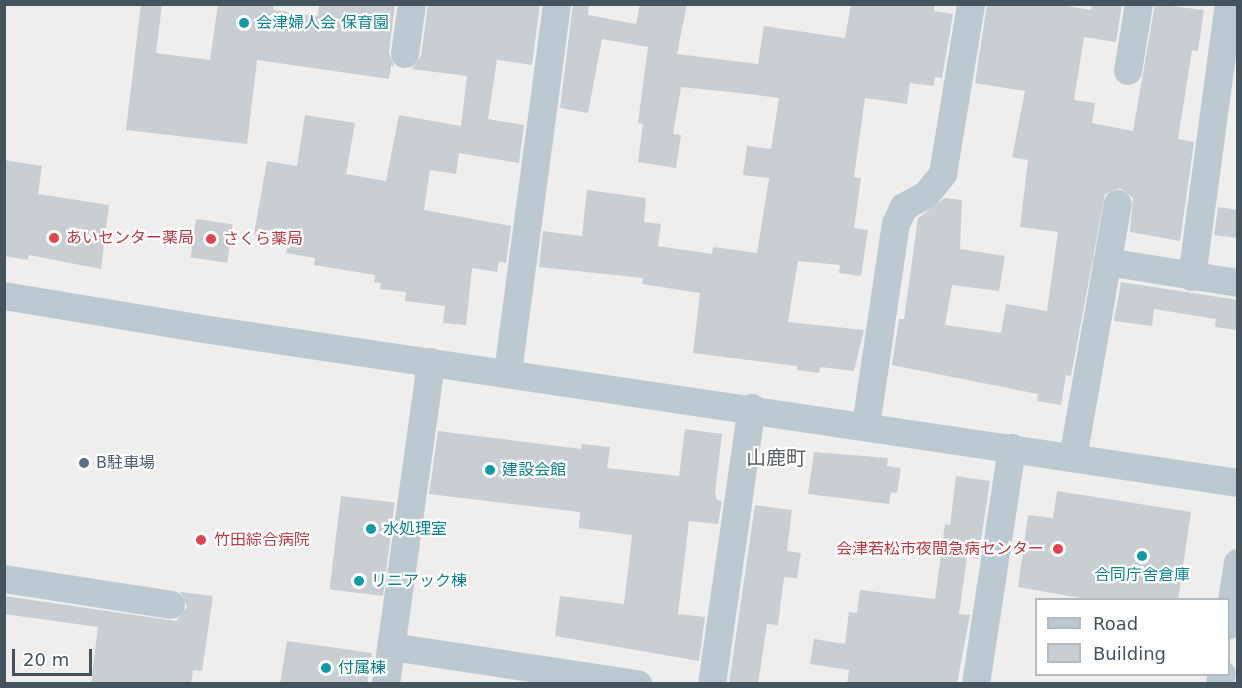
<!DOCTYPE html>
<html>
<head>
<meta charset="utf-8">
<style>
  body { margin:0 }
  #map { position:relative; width:1242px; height:688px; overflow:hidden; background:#f0eded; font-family:"DejaVu Sans","Noto Sans JP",sans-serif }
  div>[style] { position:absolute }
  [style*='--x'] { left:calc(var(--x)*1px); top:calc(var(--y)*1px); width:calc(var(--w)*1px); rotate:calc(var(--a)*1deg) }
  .building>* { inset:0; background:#c9ced3; transform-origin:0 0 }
  .street>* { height:28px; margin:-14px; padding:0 14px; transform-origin:14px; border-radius:14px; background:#bdc9d1 }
  .dots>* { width:16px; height:16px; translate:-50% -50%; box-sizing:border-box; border:3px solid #fff; border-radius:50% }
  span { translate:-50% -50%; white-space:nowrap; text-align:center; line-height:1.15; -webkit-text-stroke:4.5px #fff; paint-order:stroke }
  .culture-label { font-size:16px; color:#0d838f }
  .left { translate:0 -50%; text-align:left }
  .health-label { font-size:16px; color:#be3a42 }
  .right { translate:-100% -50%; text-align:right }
  .service-label { font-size:16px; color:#4e5e75 }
  .quarter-label { font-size:20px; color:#5a5f63 }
  .frame { position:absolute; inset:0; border:6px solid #44535c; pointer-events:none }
  .legend { position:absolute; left:1035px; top:598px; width:195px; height:78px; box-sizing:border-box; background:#fff; border:2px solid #b4babe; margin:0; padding:8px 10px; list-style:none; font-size:18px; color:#44535c }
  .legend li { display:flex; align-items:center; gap:12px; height:30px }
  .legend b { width:30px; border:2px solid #b4babe }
  .scale { position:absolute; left:12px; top:649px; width:80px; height:27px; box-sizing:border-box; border:3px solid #44535c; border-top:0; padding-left:8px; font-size:18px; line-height:21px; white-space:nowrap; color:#44535c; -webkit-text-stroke:4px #fff; paint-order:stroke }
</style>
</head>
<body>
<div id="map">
  <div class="building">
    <div style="clip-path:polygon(141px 4px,162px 4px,156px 53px,210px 60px,218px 4px,274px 4px,273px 10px,318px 16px,319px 4px,395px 4px,389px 52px,394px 66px,391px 66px,389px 79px,257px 60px,247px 144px,126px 130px)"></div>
    <div style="clip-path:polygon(428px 4px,540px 4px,532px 65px,497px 60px,488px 119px,524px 125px,519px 163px,459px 153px,456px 174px,430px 170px,424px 210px,511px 226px,506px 263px,499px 262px,497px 272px,472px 268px,466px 325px,443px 323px,445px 306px,405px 301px,406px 292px,380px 289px,381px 283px,374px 282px,375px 275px,314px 265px,315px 258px,286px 253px,288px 239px,254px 234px,267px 161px,297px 166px,305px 115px,355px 123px,346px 174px,386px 181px,399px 115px,461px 126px,467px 76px,412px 69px,421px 56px)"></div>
    <div style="clip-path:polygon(573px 4px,589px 4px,588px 15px,636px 24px,640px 4px,687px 4px,677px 54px,758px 64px,764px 26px,845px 38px,851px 4px,935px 4px,934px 11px,953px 14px,942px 78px,935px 77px,934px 86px,910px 83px,907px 104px,865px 98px,854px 177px,861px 178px,854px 228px,868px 230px,861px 276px,839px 273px,840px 265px,798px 261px,788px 322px,864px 330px,854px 371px,820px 367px,819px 373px,797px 370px,797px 366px,693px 353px,700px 293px,642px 284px,643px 278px,539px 267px,543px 231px,582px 236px,587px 190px,646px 198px,644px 222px,661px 224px,658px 246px,712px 254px,713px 247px,757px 253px,769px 178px,743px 175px,747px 146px,771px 149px,779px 98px,749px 94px,681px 87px,673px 134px,681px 135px,676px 168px,638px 162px,643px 124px,638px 123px,648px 47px,602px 39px,588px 113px,560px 108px)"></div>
    <div style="clip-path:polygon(987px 4px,1056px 4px,1091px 10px,1092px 4px,1122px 4px,1116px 42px,1084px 37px,1074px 100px,1095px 103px,1092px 123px,1133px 131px,1155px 4px,1204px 10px,1198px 51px,1192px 50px,1178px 139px,1194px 142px,1180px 241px,1130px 232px,1133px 198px,1120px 188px,1105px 194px,1071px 376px,1066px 375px,1061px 405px,1037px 401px,1038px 394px,892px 365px,899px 319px,904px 319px,918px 218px,945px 198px,962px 200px,960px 249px,1005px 256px,999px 291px,952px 285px,945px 325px,1001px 333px,1006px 304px,1047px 311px,1058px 232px,1020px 227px,1028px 160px,1012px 157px,1025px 91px,975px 83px)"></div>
    <div style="clip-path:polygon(4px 160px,42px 166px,38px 194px,109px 205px,101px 269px,29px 255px,28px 260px,4px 256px)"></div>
    <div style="clip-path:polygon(1218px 207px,1238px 210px,1238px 238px,1214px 235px)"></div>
    <div style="left:196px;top:219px;width:37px;height:39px;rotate:8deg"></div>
    <div style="clip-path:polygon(1121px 282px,1238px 300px,1238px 330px,1215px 327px,1216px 319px,1154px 309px,1152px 326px,1114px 321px)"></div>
    <div style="clip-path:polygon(685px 429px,722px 434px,715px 492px,717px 500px,722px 501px,718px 524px,689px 521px,678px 614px,705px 617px,699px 661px,555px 636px,560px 596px,624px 604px,632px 535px,579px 528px,580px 512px,429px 494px,438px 431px,581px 449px,582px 444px,610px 447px,607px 468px,679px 476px)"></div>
    <div style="clip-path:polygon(814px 452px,888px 458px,887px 466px,901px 468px,897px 493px,891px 492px,889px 504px,808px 494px)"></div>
    <div style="clip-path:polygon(956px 476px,990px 481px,978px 559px,967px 557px,959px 614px,970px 615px,957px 684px,847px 684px,849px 670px,810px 664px,814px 639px,845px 644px,849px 612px,857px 613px,860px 590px,935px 599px,945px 524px,950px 525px)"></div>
    <div style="clip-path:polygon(1057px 491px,1191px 512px,1178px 600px,1092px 600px,1018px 587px,1028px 515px,1053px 518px)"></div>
    <div style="left:341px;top:496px;width:54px;height:94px;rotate:7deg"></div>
    <div style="clip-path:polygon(755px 505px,792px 510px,787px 551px,801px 553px,797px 578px,784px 577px,778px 625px,767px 624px,758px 684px,729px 684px)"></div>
    <div style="clip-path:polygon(180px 592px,213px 596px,202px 671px,193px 670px,191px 684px,91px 684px,98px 627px,4px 614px,4px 596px,176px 621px,187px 607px)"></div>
    <div style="clip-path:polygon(287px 641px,372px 653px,367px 684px,280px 684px)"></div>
  </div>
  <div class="street">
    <div style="--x:405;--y:54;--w:50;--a:-82"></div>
    <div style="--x:1128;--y:71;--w:68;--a:-80.7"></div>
    <div style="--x:1107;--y:262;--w:133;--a:9.1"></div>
    <div style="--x:1192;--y:277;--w:275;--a:-82.3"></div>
    <div style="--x:4;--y:296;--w:202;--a:9.4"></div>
    <div style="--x:203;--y:329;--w:1046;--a:8.46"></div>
    <div style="--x:508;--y:372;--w:371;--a:-82.4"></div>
    <div style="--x:866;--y:426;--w:204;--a:-81.6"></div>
    <div style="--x:896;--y:224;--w:19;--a:-65"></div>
    <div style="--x:904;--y:207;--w:26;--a:-29"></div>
    <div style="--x:927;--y:194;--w:26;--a:-51"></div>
    <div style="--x:943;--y:174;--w:172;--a:-80.6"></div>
    <div style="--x:1073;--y:458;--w:258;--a:-80"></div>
    <div style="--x:4;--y:579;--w:169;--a:8.8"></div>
    <div style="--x:1228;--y:626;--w:64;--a:-81"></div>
    <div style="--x:392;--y:647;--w:249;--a:8.6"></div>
    <div style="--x:386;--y:684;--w:325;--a:-82"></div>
    <div style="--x:712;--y:684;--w:279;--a:-81.8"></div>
    <div style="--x:976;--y:684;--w:239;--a:-81.3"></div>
    <div style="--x:1220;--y:684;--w:10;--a:-79"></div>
  </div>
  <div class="dots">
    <div style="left:244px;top:23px;background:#0f9aa8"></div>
    <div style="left:54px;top:238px;background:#e0444e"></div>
    <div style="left:211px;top:239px;background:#e0444e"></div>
    <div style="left:84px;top:463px;background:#5c6f8a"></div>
    <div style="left:490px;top:470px;background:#0f9aa8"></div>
    <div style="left:371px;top:529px;background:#0f9aa8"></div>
    <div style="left:201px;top:540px;background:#e0444e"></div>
    <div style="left:1058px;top:549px;background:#e0444e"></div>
    <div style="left:1142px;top:556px;background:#0f9aa8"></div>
    <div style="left:359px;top:581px;background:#0f9aa8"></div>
    <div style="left:326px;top:668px;background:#0f9aa8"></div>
  </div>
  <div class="culture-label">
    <span class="left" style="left:256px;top:23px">会津婦人会 保育園</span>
    <span class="left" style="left:502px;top:470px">建設会館</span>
    <span class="left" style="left:383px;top:529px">水処理室</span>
    <span style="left:1142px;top:575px">合同庁舎倉庫</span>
    <span class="left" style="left:371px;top:581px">リニアック棟</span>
    <span class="left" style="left:338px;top:668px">付属棟</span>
  </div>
  <div class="health-label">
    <span class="left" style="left:66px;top:238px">あいセンター薬局</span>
    <span class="left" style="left:223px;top:239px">さくら薬局</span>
    <span class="left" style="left:214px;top:540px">竹田綜合病院</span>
    <span class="right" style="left:1044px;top:549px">会津若松市夜間急病センター</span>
  </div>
  <div class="service-label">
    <span class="left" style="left:96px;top:463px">B駐車場</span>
  </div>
  <div class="quarter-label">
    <span style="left:776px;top:458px">山鹿町</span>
  </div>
  <div class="frame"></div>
  <ul class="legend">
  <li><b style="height:8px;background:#bdc9d1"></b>Road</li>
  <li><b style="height:16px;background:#c9ced3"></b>Building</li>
  </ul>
  <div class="scale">20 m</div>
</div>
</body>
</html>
